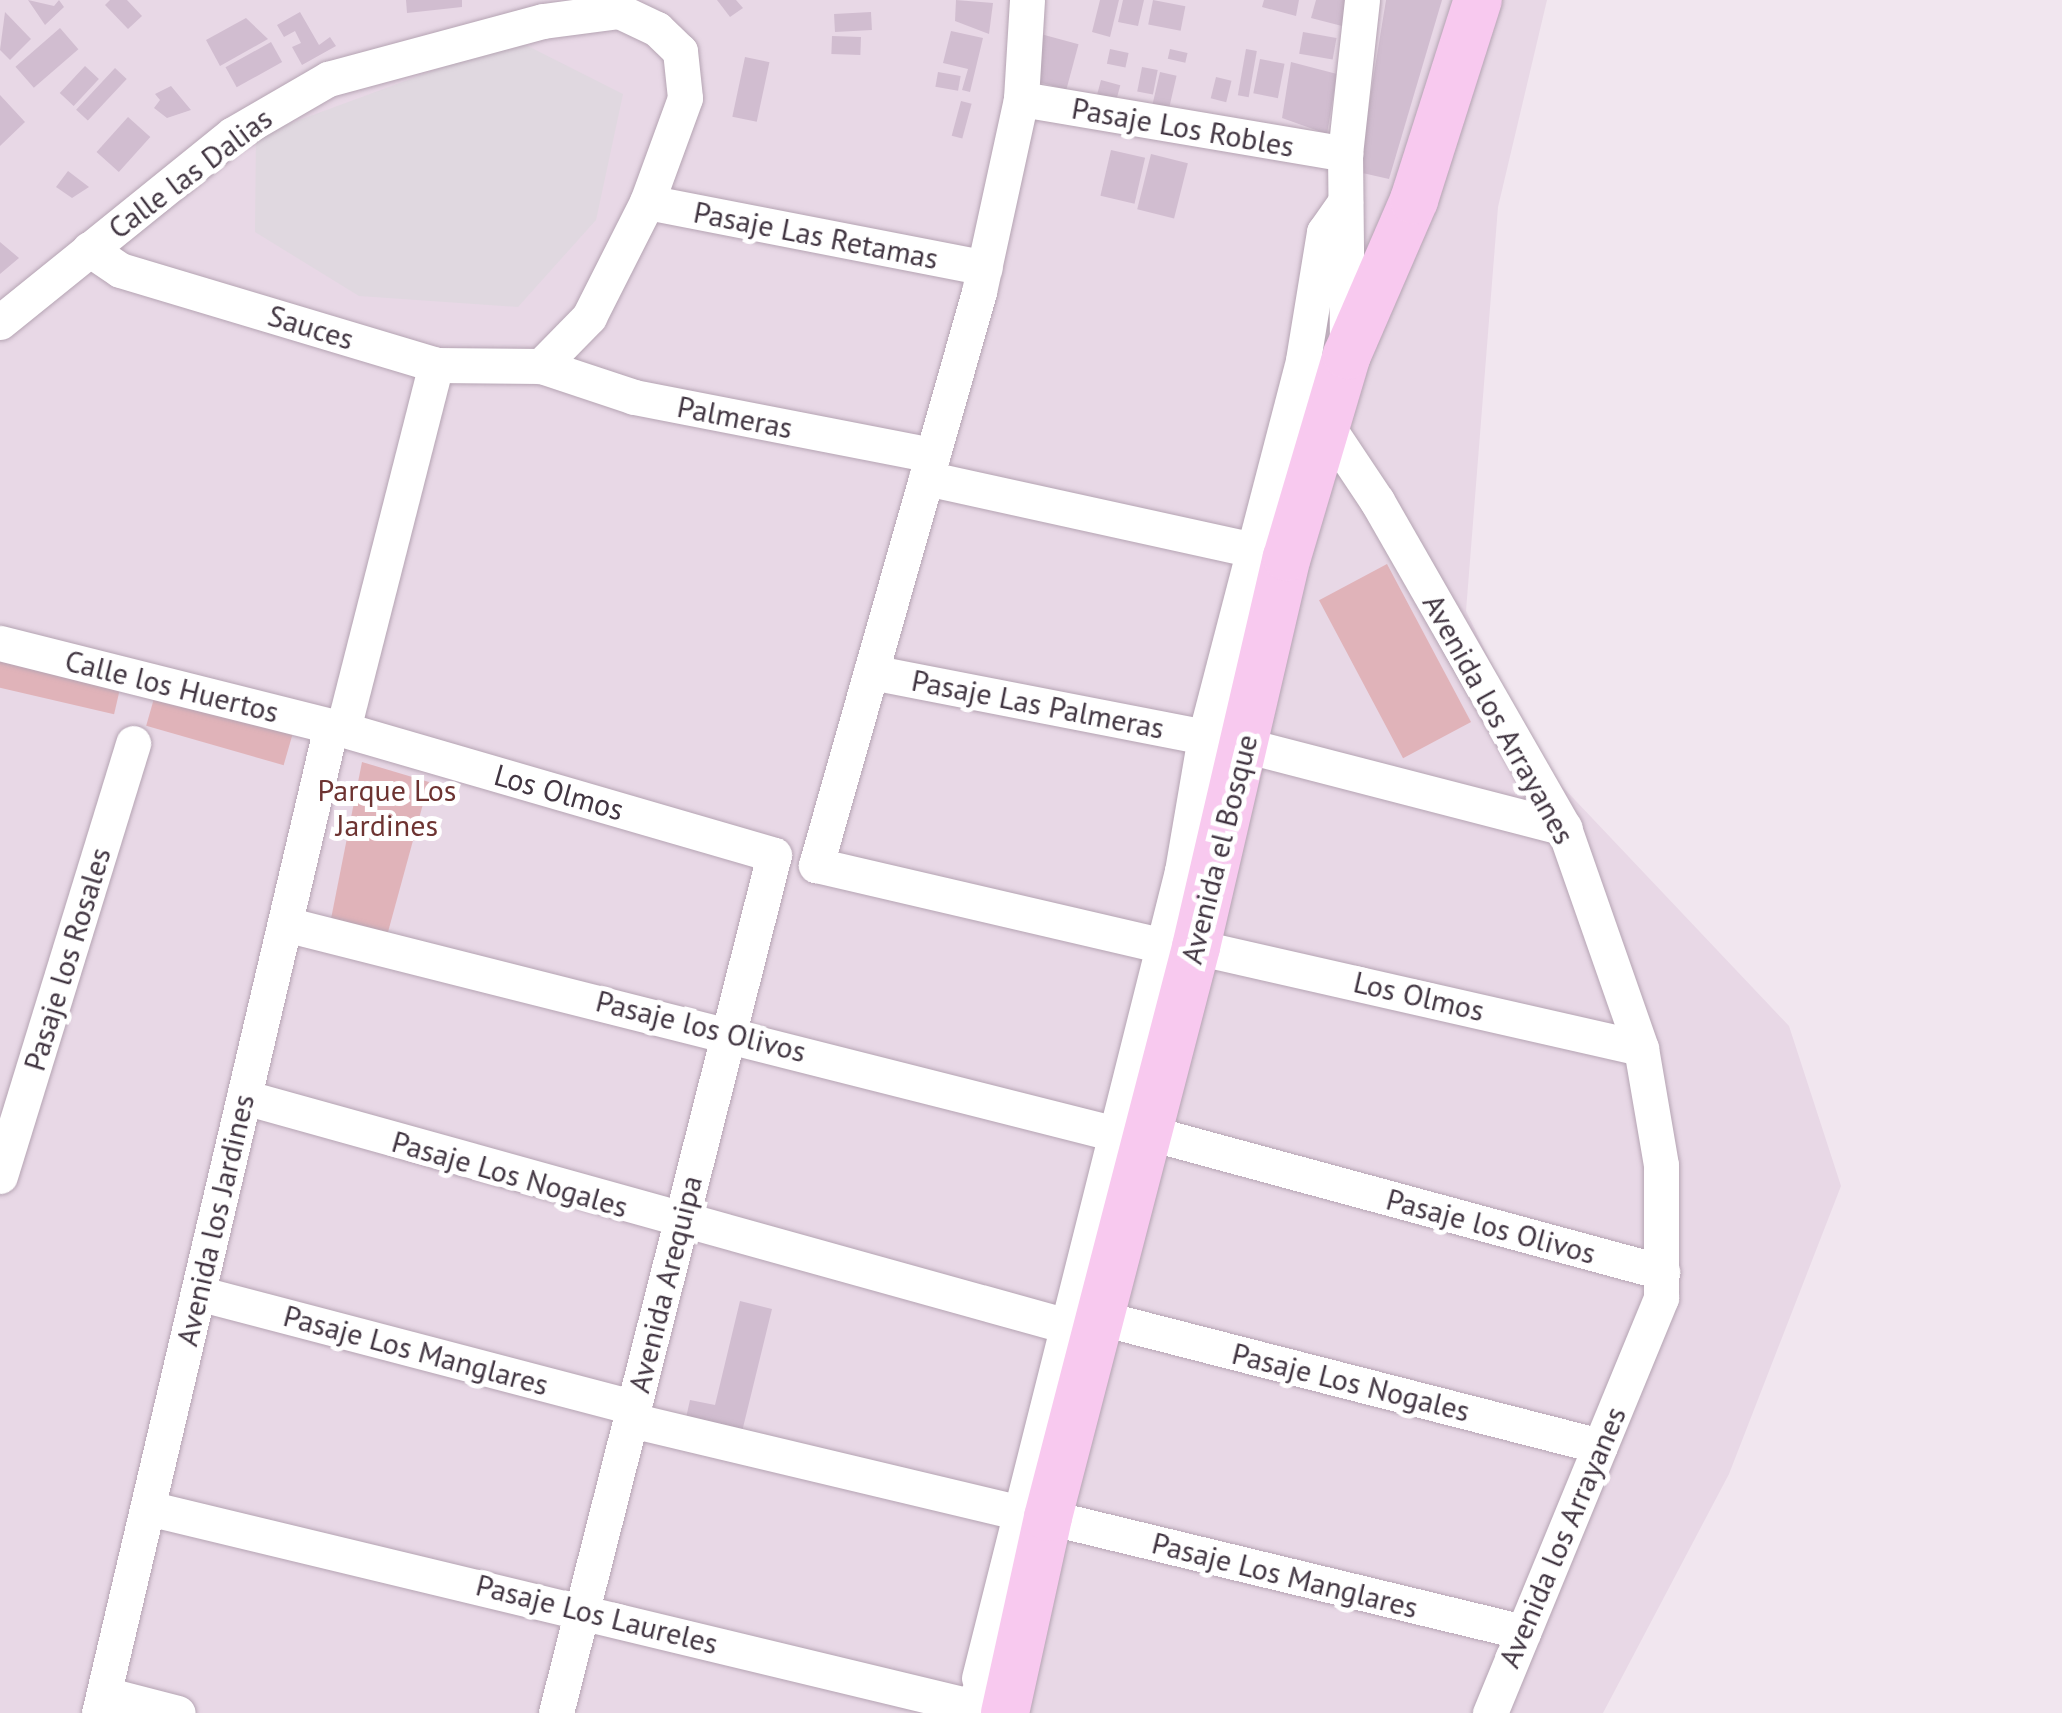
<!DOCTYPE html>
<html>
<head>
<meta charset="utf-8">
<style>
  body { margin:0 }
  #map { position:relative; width:2062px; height:1713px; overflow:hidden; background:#f1e6ef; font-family:"PT Sans",sans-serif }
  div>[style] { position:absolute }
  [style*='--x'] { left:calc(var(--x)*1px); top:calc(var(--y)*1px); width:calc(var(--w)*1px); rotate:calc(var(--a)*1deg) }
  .residential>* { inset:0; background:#e8d8e6 }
  .industrial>* { inset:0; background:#e0d8e0 }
  .green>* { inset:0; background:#e0b3b9; transform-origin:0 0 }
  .building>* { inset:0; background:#d1bdd0; transform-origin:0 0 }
  .roads { filter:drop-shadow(0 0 2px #b5a4b3) drop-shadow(0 0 2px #b5a4b3) }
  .street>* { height:35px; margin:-17.5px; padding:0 17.5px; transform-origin:17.5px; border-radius:17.5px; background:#fff }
  .secondary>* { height:48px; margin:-24px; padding:0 24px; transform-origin:24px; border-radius:24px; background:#f8c9ef }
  span { translate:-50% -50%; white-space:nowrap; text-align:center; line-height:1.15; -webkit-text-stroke:10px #fff; paint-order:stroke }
  .street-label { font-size:30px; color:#423642 }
  .park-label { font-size:30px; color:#6d3331 }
</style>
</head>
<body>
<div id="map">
  <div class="residential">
    <div style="clip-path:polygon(0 0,1547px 0,1498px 207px,1466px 611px,1539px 762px,1789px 1026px,1841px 1186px,1729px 1474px,1603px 1713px,0 1713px)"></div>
  </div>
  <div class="industrial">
    <div style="clip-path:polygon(516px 40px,623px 94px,596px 220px,518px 307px,359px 296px,255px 232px,256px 136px)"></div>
  </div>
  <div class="green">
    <div style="left:1387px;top:564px;width:179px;height:77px;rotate:62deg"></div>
    <div style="left:0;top:657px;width:124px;height:30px;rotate:13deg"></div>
    <div style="left:155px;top:695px;width:143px;height:32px;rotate:16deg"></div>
    <div style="clip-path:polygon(362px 762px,429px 782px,388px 932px,330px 924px)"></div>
  </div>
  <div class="building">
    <div style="clip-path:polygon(28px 0,54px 6px,59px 0,64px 7px,45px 25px)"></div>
    <div style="clip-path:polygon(110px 0,127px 0,142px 16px,128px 29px,105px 5px)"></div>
    <div style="clip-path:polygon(406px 0,462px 0,462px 7px,407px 13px)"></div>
    <div style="clip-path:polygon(717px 0,736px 0,743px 8px,730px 17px)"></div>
    <div style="clip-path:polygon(956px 0,993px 3px,989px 34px,955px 21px)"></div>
    <div style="clip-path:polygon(1100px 0,1119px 0,1110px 37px,1092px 32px)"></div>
    <div style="clip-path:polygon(1123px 0,1144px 0,1138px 26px,1118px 22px)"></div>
    <div style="left:1153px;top:0;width:33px;height:25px;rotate:11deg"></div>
    <div style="clip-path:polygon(1264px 0,1299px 0,1296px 16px,1262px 7px)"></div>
    <div style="clip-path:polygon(1316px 0,1349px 0,1342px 26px,1311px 18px)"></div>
    <div style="clip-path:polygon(1386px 0,1442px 0,1389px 179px,1358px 172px)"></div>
    <div style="clip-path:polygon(5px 12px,31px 39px,10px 60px,0 50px)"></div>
    <div style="clip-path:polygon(300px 12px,319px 45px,330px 37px,336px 46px,302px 65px,292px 47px,301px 43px,295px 31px,284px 37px,277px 25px)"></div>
    <div style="left:871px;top:12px;width:18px;height:37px;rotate:87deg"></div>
    <div style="clip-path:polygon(246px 18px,268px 39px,220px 66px,206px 40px)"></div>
    <div style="left:60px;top:28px;width:28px;height:59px;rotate:49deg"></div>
    <div style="clip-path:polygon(951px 31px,983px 38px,970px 92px,962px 90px,968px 69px,943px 63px)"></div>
    <div style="left:1303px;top:32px;width:34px;height:22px;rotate:10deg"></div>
    <div style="left:1037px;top:33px;width:43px;height:47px;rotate:15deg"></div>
    <div style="left:832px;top:36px;width:29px;height:18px;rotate:2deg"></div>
    <div style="left:271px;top:42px;width:23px;height:52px;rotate:61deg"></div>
    <div style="left:1110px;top:49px;width:19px;height:15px;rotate:12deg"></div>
    <div style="left:1170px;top:49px;width:18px;height:10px;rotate:13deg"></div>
    <div style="left:1246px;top:49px;width:11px;height:47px;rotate:10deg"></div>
    <div style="left:745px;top:57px;width:25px;height:61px;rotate:12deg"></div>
    <div style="left:1260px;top:59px;width:25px;height:35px;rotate:11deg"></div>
    <div style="clip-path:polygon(1291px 62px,1337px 74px,1327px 134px,1282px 118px)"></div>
    <div style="left:85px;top:66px;width:19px;height:37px;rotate:43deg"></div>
    <div style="left:1142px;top:67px;width:16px;height:25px;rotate:11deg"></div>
    <div style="left:115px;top:68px;width:16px;height:57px;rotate:43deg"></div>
    <div style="left:938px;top:72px;width:23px;height:15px;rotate:10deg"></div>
    <div style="left:1160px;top:72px;width:17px;height:46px;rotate:13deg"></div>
    <div style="left:1216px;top:77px;width:16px;height:22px;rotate:14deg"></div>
    <div style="left:1101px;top:80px;width:20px;height:18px;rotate:15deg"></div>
    <div style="clip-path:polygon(171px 86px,191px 110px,167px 118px,154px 108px,160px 100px,155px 94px)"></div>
    <div style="clip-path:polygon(0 95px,25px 122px,0 146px)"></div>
    <div style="left:961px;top:101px;width:11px;height:36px;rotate:15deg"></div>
    <div style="left:128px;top:117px;width:30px;height:47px;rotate:42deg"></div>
    <div style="left:1111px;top:150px;width:35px;height:47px;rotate:13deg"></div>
    <div style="left:1151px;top:154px;width:38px;height:57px;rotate:14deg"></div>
    <div style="clip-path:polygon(68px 171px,89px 187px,72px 198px,56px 187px)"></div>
    <div style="clip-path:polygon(0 242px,19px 258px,0 274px)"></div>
    <div style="clip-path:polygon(740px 1301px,772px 1309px,739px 1444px,683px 1431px,690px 1400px,715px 1405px)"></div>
  </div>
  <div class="roads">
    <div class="street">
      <div style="--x:1027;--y:0;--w:99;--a:93.5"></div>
      <div style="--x:1021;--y:99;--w:198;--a:102.3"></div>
      <div style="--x:979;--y:292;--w:596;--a:105.88"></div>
      <div style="--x:816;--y:865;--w:356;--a:13.1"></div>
      <div style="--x:1021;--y:99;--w:329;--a:9.6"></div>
      <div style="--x:647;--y:202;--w:344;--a:11"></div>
      <div style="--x:89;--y:249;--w:37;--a:34"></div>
      <div style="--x:120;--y:270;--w:330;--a:16.7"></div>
      <div style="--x:436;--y:365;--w:105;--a:0.5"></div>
      <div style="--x:541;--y:366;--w:98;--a:18.4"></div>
      <div style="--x:634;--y:397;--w:304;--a:11"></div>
      <div style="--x:0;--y:322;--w:299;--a:-38.9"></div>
      <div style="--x:233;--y:134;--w:110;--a:-30.1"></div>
      <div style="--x:328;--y:79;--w:223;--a:-15.1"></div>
      <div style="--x:543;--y:21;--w:77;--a:-7.5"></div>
      <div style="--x:619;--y:11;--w:42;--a:25.3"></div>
      <div style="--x:657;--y:29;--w:32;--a:44"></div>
      <div style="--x:680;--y:51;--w:47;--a:83.9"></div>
      <div style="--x:685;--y:98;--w:111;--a:110.1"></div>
      <div style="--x:647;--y:202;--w:129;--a:116.8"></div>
      <div style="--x:589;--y:317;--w:69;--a:134.4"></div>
      <div style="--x:1347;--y:344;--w:190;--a:-90.6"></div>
      <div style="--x:1345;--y:154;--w:155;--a:-83.7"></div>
      <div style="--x:1327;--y:426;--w:90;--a:56.3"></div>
      <div style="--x:1377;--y:501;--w:377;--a:60.2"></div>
      <div style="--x:1564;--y:828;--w:233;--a:70.7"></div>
      <div style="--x:1641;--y:1048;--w:119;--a:80.3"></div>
      <div style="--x:1661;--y:1165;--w:133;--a:90"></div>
      <div style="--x:1661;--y:1298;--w:449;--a:112.4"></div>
      <div style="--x:926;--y:478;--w:335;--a:12.4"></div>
      <div style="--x:0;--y:643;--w:341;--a:14.1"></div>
      <div style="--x:331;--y:726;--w:461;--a:16.2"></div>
      <div style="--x:774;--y:855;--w:885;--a:104.26"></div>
      <div style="--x:871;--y:672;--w:340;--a:11"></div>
      <div style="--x:343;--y:729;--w:376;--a:-75.7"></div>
      <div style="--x:1244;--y:745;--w:331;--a:14.5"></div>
      <div style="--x:1182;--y:871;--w:136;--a:-80.3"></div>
      <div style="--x:1205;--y:737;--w:390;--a:-75.4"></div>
      <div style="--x:1303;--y:360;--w:130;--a:-80.7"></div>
      <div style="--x:1324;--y:232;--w:37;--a:-55"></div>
      <div style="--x:285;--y:924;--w:857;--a:14.18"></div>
      <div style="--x:1196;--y:947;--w:456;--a:12.8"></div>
      <div style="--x:244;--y:1097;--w:854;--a:15.55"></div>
      <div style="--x:1146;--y:1132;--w:535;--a:15.18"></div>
      <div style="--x:0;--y:1176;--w:453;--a:-72.9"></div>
      <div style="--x:198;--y:1293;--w:451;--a:14.7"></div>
      <div style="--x:1101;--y:1318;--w:515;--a:14.39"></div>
      <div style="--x:631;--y:1420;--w:400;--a:13.4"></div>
      <div style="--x:1020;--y:1513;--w:20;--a:-66"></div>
      <div style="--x:148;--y:1508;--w:846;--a:13.53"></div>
      <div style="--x:971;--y:1706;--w:59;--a:-60.4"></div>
      <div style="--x:1000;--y:1655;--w:17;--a:13"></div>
      <div style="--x:1048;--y:1517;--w:489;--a:13.6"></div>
      <div style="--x:979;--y:1678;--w:832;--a:-75.88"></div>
      <div style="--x:1182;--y:871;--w:31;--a:17"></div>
      <div style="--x:104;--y:1694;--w:76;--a:14.4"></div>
      <div style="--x:99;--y:1713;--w:1014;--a:-76.77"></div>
    </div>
    <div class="secondary">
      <div style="--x:1005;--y:1713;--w:201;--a:-77.6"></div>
      <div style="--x:1048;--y:1517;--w:589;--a:-75.44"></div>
      <div style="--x:1196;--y:947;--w:400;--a:-76.9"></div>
      <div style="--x:1287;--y:557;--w:211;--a:-73.5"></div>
      <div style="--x:1347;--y:355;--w:169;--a:-66.6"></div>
      <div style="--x:1414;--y:200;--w:210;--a:-72.3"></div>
    </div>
  </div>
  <div class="street-label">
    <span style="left:1183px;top:127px;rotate:10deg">Pasaje Los Robles</span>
    <span style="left:190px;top:173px;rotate:-37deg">Calle las Dalias</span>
    <span style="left:816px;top:235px;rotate:11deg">Pasaje Las Retamas</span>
    <span style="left:311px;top:327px;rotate:17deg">Sauces</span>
    <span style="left:735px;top:417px;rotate:11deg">Palmeras</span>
    <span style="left:172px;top:686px;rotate:14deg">Calle los Huertos</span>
    <span style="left:1038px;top:704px;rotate:11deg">Pasaje Las Palmeras</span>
    <span style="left:1499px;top:719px;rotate:61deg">Avenida los Arrayanes</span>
    <span style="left:559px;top:792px;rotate:16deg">Los Olmos</span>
    <span style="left:1219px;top:849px;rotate:-76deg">Avenida el Bosque</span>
    <span style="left:67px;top:959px;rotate:-73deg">Pasaje los Rosales</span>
    <span style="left:1419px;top:996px;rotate:13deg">Los Olmos</span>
    <span style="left:701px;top:1026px;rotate:14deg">Pasaje los Olivos</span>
    <span style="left:510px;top:1174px;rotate:16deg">Pasaje Los Nogales</span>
    <span style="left:215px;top:1220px;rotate:-77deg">Avenida los Jardines</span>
    <span style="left:1491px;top:1226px;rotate:15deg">Pasaje los Olivos</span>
    <span style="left:665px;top:1284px;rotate:-76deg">Avenida Arequipa</span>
    <span style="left:416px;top:1350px;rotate:15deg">Pasaje Los Manglares</span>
    <span style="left:1351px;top:1382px;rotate:14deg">Pasaje Los Nogales</span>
    <span style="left:1562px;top:1537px;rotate:-67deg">Avenida los Arrayanes</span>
    <span style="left:1285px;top:1575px;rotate:14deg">Pasaje Los Manglares</span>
    <span style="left:597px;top:1614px;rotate:14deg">Pasaje Los Laureles</span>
  </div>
  <div class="park-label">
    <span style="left:387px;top:807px">Parque Los<br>Jardines</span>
  </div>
</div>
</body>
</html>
